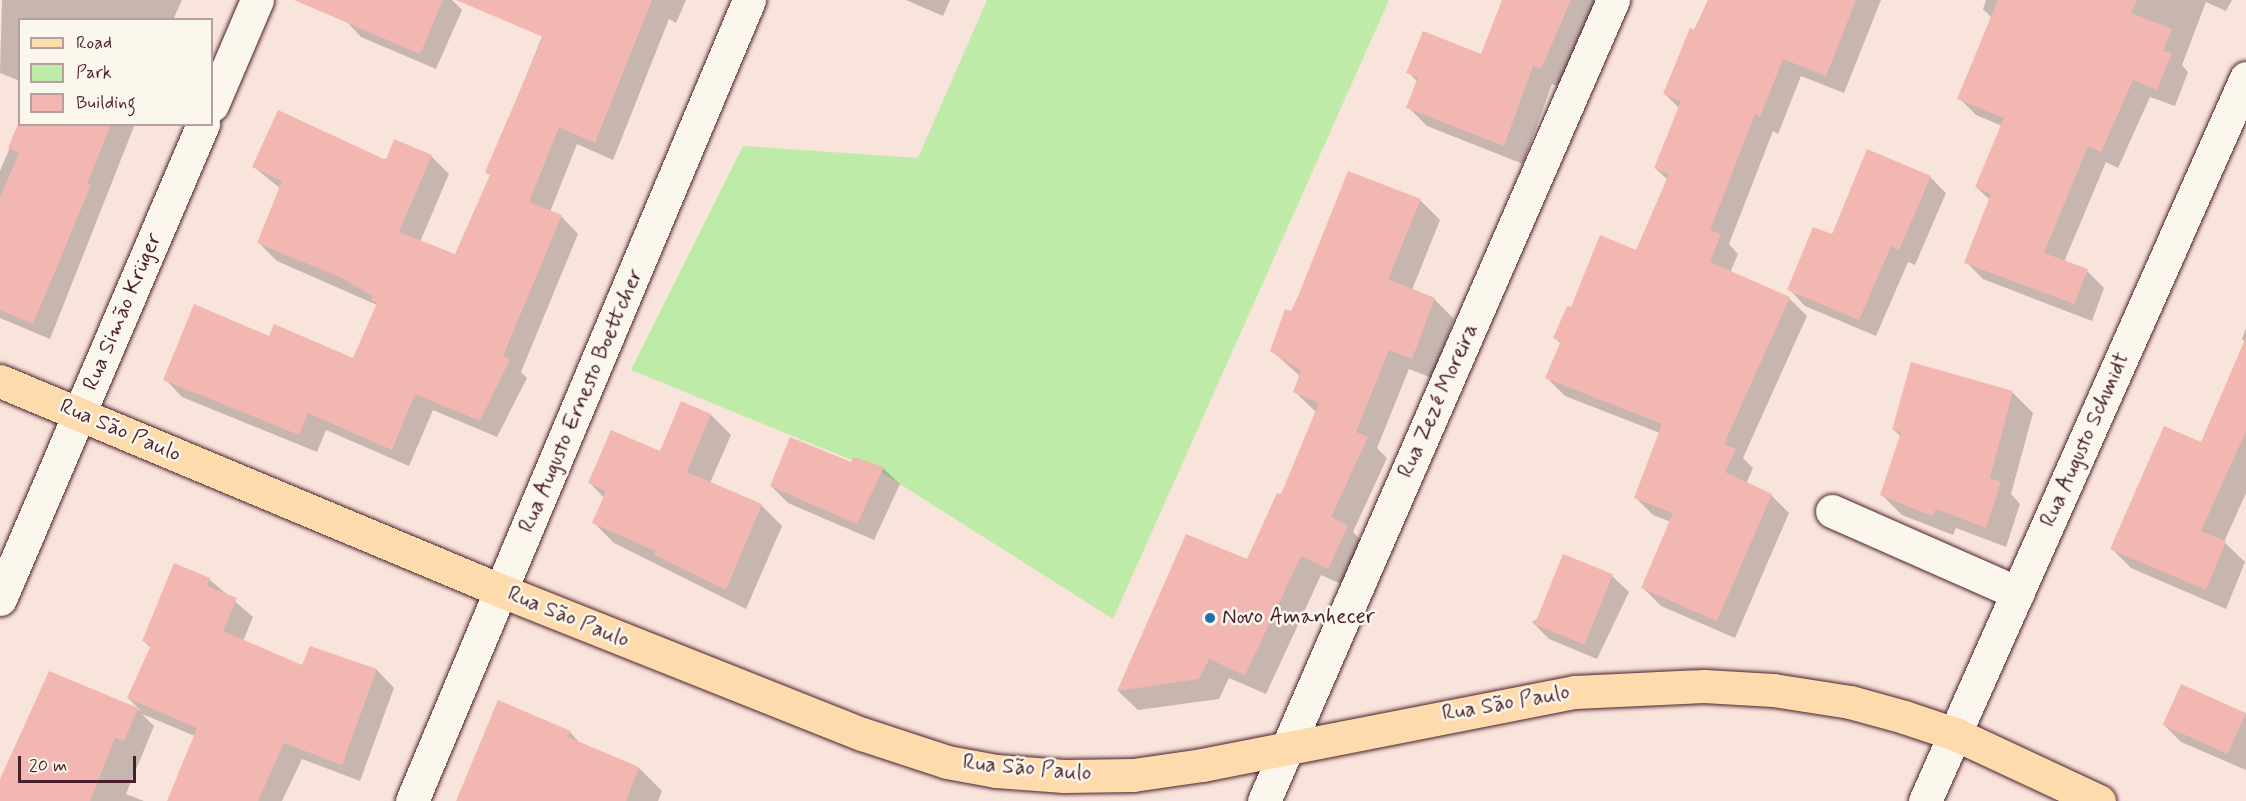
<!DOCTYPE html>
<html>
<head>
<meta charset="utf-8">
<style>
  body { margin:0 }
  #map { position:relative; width:2246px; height:801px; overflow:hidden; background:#f9e4db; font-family:Mynerve,sans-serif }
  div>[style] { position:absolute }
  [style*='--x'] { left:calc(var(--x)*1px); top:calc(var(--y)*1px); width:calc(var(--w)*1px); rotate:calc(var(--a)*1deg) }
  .green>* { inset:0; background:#beeba8 }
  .shadow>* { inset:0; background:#0003 }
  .building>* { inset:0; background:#f3b7b2; transform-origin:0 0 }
  .roads { filter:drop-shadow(0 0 2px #4a1f2b) drop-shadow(0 0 2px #4a1f2b) }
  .minor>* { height:33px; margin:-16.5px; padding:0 16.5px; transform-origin:16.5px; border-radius:16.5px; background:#fbf7ec }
  .primary>* { height:33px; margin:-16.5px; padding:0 16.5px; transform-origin:16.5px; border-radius:16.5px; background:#fedbac }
  .dots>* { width:16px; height:16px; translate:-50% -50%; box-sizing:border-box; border:3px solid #fbf7ec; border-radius:50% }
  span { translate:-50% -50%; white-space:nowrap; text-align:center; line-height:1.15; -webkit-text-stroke:5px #fbf7ec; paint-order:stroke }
  .street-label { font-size:22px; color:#4a1f2b }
  .poi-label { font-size:22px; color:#4a1f2b }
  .left { translate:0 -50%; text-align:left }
  .legend { position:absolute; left:18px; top:18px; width:195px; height:108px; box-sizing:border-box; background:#fbf7ec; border:2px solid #b4a19f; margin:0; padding:8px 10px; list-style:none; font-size:18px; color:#4a1f2b }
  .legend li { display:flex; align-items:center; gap:12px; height:30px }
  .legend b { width:30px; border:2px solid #b4a19f }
  .scale { position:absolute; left:18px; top:756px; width:118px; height:27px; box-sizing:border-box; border:3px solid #4a1f2b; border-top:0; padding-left:8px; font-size:18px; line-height:21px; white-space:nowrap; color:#4a1f2b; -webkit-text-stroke:4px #fbf7ec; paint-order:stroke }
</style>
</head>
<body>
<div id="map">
  <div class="green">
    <div style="clip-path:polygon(987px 0,1389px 0,1113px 619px,881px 472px,631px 370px,743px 146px,918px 158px)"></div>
  </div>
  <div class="shadow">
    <div style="clip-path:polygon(2px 0,182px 0,173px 20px,20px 20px,20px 81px,0 73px)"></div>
    <div style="clip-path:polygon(353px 0,452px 0,462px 10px,436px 69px,361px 37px,345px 20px)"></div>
    <div style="clip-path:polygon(557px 0,686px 0,676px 23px,669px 19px,613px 160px,577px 144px,550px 212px,561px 216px,578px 234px,521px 372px,527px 378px,497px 437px,433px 410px,409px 466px,326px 430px,317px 452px,182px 397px,165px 379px,270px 338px,354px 360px,377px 305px,277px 261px,259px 243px,281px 189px,254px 167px,431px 156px,449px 174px,420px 242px,456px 256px,491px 176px,487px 172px)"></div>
    <div style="clip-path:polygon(906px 0,950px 0,943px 16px)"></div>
    <div style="clip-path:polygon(1503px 0,1596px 0,1560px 87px,1552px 84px,1523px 164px,1427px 126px,1408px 107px,1418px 82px,1408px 72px,1482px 56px)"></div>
    <div style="clip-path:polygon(1708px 0,1881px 0,1844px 93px,1801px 76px,1778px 134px,1773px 131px,1729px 244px,1738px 254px,1730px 273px,1789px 298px,1807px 316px,1743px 458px,1753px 468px,1746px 484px,1771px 495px,1789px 513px,1735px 638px,1661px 606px,1643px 588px,1671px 522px,1653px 515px,1635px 497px,1660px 433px,1565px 396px,1547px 378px,1561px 344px,1555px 338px,1572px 309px,1637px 252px,1668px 180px,1655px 168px,1679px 108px,1665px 94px)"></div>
    <div style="clip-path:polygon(1986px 0,2232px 0,2226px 11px,2206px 2px,2182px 65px,2188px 72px,2175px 106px,2150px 97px,2118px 168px,2106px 162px,2064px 262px,2087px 271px,2104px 288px,2092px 321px,1983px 279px,1966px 262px,1990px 200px,1976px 187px,2002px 126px,1976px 115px,1959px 98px,1992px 18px,1983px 9px)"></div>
    <div style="clip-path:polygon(20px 124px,135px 124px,50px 339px,0 318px,0 171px)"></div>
    <div style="clip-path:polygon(1930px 177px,1946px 193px,1915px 265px,1908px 262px,1876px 336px,1805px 306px,1789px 289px,1833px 236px)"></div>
    <div style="clip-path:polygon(1420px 200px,1440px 220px,1412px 290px,1434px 299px,1454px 319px,1432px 378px,1409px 369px,1377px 448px,1387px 458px,1353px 532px,1367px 547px,1348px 587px,1321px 575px,1266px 694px,1229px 678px,1219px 699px,1138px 710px,1118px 691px,1248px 561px,1281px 496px,1317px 413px,1295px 392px,1301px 377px,1272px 351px,1292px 314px)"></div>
    <div style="clip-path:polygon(2246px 328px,2246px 493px,2224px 542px,2245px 562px,2226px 609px,2131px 568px,2111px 548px,2202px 444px,2245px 342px,2242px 339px)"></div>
    <div style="clip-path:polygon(1912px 364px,2013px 393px,2033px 413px,2011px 494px,2020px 504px,2006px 547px,1956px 528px,1953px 535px,1902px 515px,1882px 495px,1901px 437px,1893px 429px)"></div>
    <div style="clip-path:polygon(682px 403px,711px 415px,731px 435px,710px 483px,762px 506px,782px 526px,746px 609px,614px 543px,594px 523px,604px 498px,590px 483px,660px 453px)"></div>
    <div style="clip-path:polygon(852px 464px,883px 468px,900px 484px,874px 540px,788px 503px,771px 486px)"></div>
    <div style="clip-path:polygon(1612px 576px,1629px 592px,1597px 659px,1549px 639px,1532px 622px)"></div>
    <div style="clip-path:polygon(209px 579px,253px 617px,243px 641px,303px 667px,311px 648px,377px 670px,394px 688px,360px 781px,302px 759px,282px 801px,169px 801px,195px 736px,142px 714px,154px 726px,126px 794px,144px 801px,0 801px,0 784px,50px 673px,141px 711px,128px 698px,151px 648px,144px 641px)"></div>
    <div style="clip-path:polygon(2182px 686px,2246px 714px,2246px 770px,2181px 742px,2164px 725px)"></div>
    <div style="clip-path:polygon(570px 732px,581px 744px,639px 768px,662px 791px,658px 801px,457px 801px)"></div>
  </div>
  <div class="building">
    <div style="clip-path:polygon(294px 0,443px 0,420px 54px)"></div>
    <div style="clip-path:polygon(456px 0,652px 0,595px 143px,559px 127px,529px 202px,562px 215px,503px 356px,510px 359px,480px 421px,415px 394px,392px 450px,308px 413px,299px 435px,163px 380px,194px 304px,269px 336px,274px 324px,353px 358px,377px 303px,371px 300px,372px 296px,342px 278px,257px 243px,282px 181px,252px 167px,278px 110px,386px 160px,394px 139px,432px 155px,399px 232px,455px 254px,490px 175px,485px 172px,543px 37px)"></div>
    <div style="clip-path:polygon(1502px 0,1571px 0,1541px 69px,1533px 66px,1504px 146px,1406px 108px,1418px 77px,1406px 73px,1423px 31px,1481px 54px)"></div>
    <div style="clip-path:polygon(1708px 0,1856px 0,1826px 76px,1783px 59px,1760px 117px,1755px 114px,1710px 230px,1721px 234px,1710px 262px,1790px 297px,1724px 444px,1736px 449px,1725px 472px,1772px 494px,1717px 621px,1641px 588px,1673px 513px,1634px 498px,1662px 424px,1545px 378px,1561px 341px,1553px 338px,1567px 306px,1571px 307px,1600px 235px,1636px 250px,1669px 174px,1654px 168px,1681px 101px,1663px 94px,1690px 28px,1695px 30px)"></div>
    <div style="clip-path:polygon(1998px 0,2137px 0,2131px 13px,2172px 29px,2163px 51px,2172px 53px,2157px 90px,2133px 80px,2101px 152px,2088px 146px,2044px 253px,2088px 269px,2074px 304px,1964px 263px,1991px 194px,1975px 187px,2004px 118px,1957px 99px)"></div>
    <div style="clip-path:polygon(18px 124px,111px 124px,87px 184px,91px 185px,33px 324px,0 310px,0 198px,19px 153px,8px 148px)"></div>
    <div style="clip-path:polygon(1867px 149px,1931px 176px,1899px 250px,1891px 246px,1859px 320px,1787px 290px,1813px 227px,1832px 234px)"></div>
    <div style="clip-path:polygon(1348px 171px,1421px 199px,1388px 279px,1435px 298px,1412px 359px,1389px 350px,1356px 432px,1368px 437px,1331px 517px,1348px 526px,1328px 569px,1301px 556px,1245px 675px,1209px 659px,1199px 679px,1117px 691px,1186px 534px,1247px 559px,1277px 493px,1281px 494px,1319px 403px,1293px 392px,1301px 371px,1270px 351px,1285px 309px,1291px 311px,1299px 294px)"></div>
    <div style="clip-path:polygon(2246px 337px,2246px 431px,2201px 531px,2226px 541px,2206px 590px,2110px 549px,2164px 426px,2201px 442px)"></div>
    <div style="clip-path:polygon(1911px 362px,2013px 391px,1990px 478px,2001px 482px,1986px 528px,1936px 509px,1932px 516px,1880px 495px,1901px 432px,1892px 430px)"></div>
    <div style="clip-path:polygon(681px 401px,711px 414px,687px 472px,762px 504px,726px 590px,654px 555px,655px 551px,592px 523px,606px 491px,588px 483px,611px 430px,660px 451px)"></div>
    <div style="clip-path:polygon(790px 437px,851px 462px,854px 457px,884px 467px,857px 524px,770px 486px)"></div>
    <div style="left:1563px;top:554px;width:54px;height:76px;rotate:22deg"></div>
    <div style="clip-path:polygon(174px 563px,210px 578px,207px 586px,237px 598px,223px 631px,302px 665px,310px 646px,377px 669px,342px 765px,284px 743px,258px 801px,167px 801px,197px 728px,127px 698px,151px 645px,142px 641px)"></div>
    <div style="clip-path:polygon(49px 671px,138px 708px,124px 741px,115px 738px,90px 801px,0 801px,0 779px)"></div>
    <div style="left:2181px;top:684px;width:71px;height:45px;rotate:24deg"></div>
    <div style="clip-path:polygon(498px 700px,571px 731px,568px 737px,639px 767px,626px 801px,456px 801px)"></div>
  </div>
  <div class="roads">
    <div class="minor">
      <div style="--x:212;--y:105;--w:114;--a:-66.8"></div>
      <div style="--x:1832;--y:511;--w:203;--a:23.8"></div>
      <div style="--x:0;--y:599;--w:517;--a:-66.86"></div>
      <div style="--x:412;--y:801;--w:869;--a:-67.18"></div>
      <div style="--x:1264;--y:801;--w:874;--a:-66.46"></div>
      <div style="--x:1925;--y:801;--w:791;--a:-66.06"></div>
    </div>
    <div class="primary">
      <div style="--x:0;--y:381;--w:544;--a:22.7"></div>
      <div style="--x:502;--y:591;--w:387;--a:21.7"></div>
      <div style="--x:862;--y:734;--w:89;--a:18.2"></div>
      <div style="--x:947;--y:762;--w:50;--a:10.4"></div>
      <div style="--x:996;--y:771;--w:68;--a:4.2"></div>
      <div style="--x:1064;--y:776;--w:69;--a:-0.8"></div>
      <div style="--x:1133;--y:775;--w:70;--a:-8.2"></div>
      <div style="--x:1202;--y:765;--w:380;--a:-11.1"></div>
      <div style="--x:1575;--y:692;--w:129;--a:-2.7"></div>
      <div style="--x:1704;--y:686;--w:69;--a:3.3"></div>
      <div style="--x:1773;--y:690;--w:78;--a:8.9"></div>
      <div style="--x:1850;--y:702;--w:56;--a:15.5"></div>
      <div style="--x:1904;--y:717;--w:54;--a:18.4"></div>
      <div style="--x:1955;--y:734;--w:159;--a:25"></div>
    </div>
  </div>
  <div class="dots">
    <div style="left:1210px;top:618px;background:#1f6fb2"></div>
  </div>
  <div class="street-label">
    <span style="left:123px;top:312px;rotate:-67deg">Rua Simão Krüger</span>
    <span style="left:582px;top:401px;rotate:-67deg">Rua Augusto Ernesto Boettcher</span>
    <span style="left:1439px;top:401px;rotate:-66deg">Rua Zezé Moreira</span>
    <span style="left:120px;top:431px;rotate:23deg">Rua São Paulo</span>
    <span style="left:2086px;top:440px;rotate:-66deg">Rua Augusto Schmidt</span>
    <span style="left:568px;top:618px;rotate:22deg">Rua São Paulo</span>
    <span style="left:1506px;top:704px;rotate:-10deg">Rua São Paulo</span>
    <span style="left:1027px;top:769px;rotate:5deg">Rua São Paulo</span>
  </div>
  <div class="poi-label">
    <span class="left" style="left:1222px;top:618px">Novo Amanhecer</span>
  </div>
  <ul class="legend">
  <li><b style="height:8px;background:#fedbac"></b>Road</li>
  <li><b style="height:16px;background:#beeba8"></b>Park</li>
  <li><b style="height:16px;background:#f3b7b2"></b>Building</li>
  </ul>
  <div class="scale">20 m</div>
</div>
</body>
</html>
